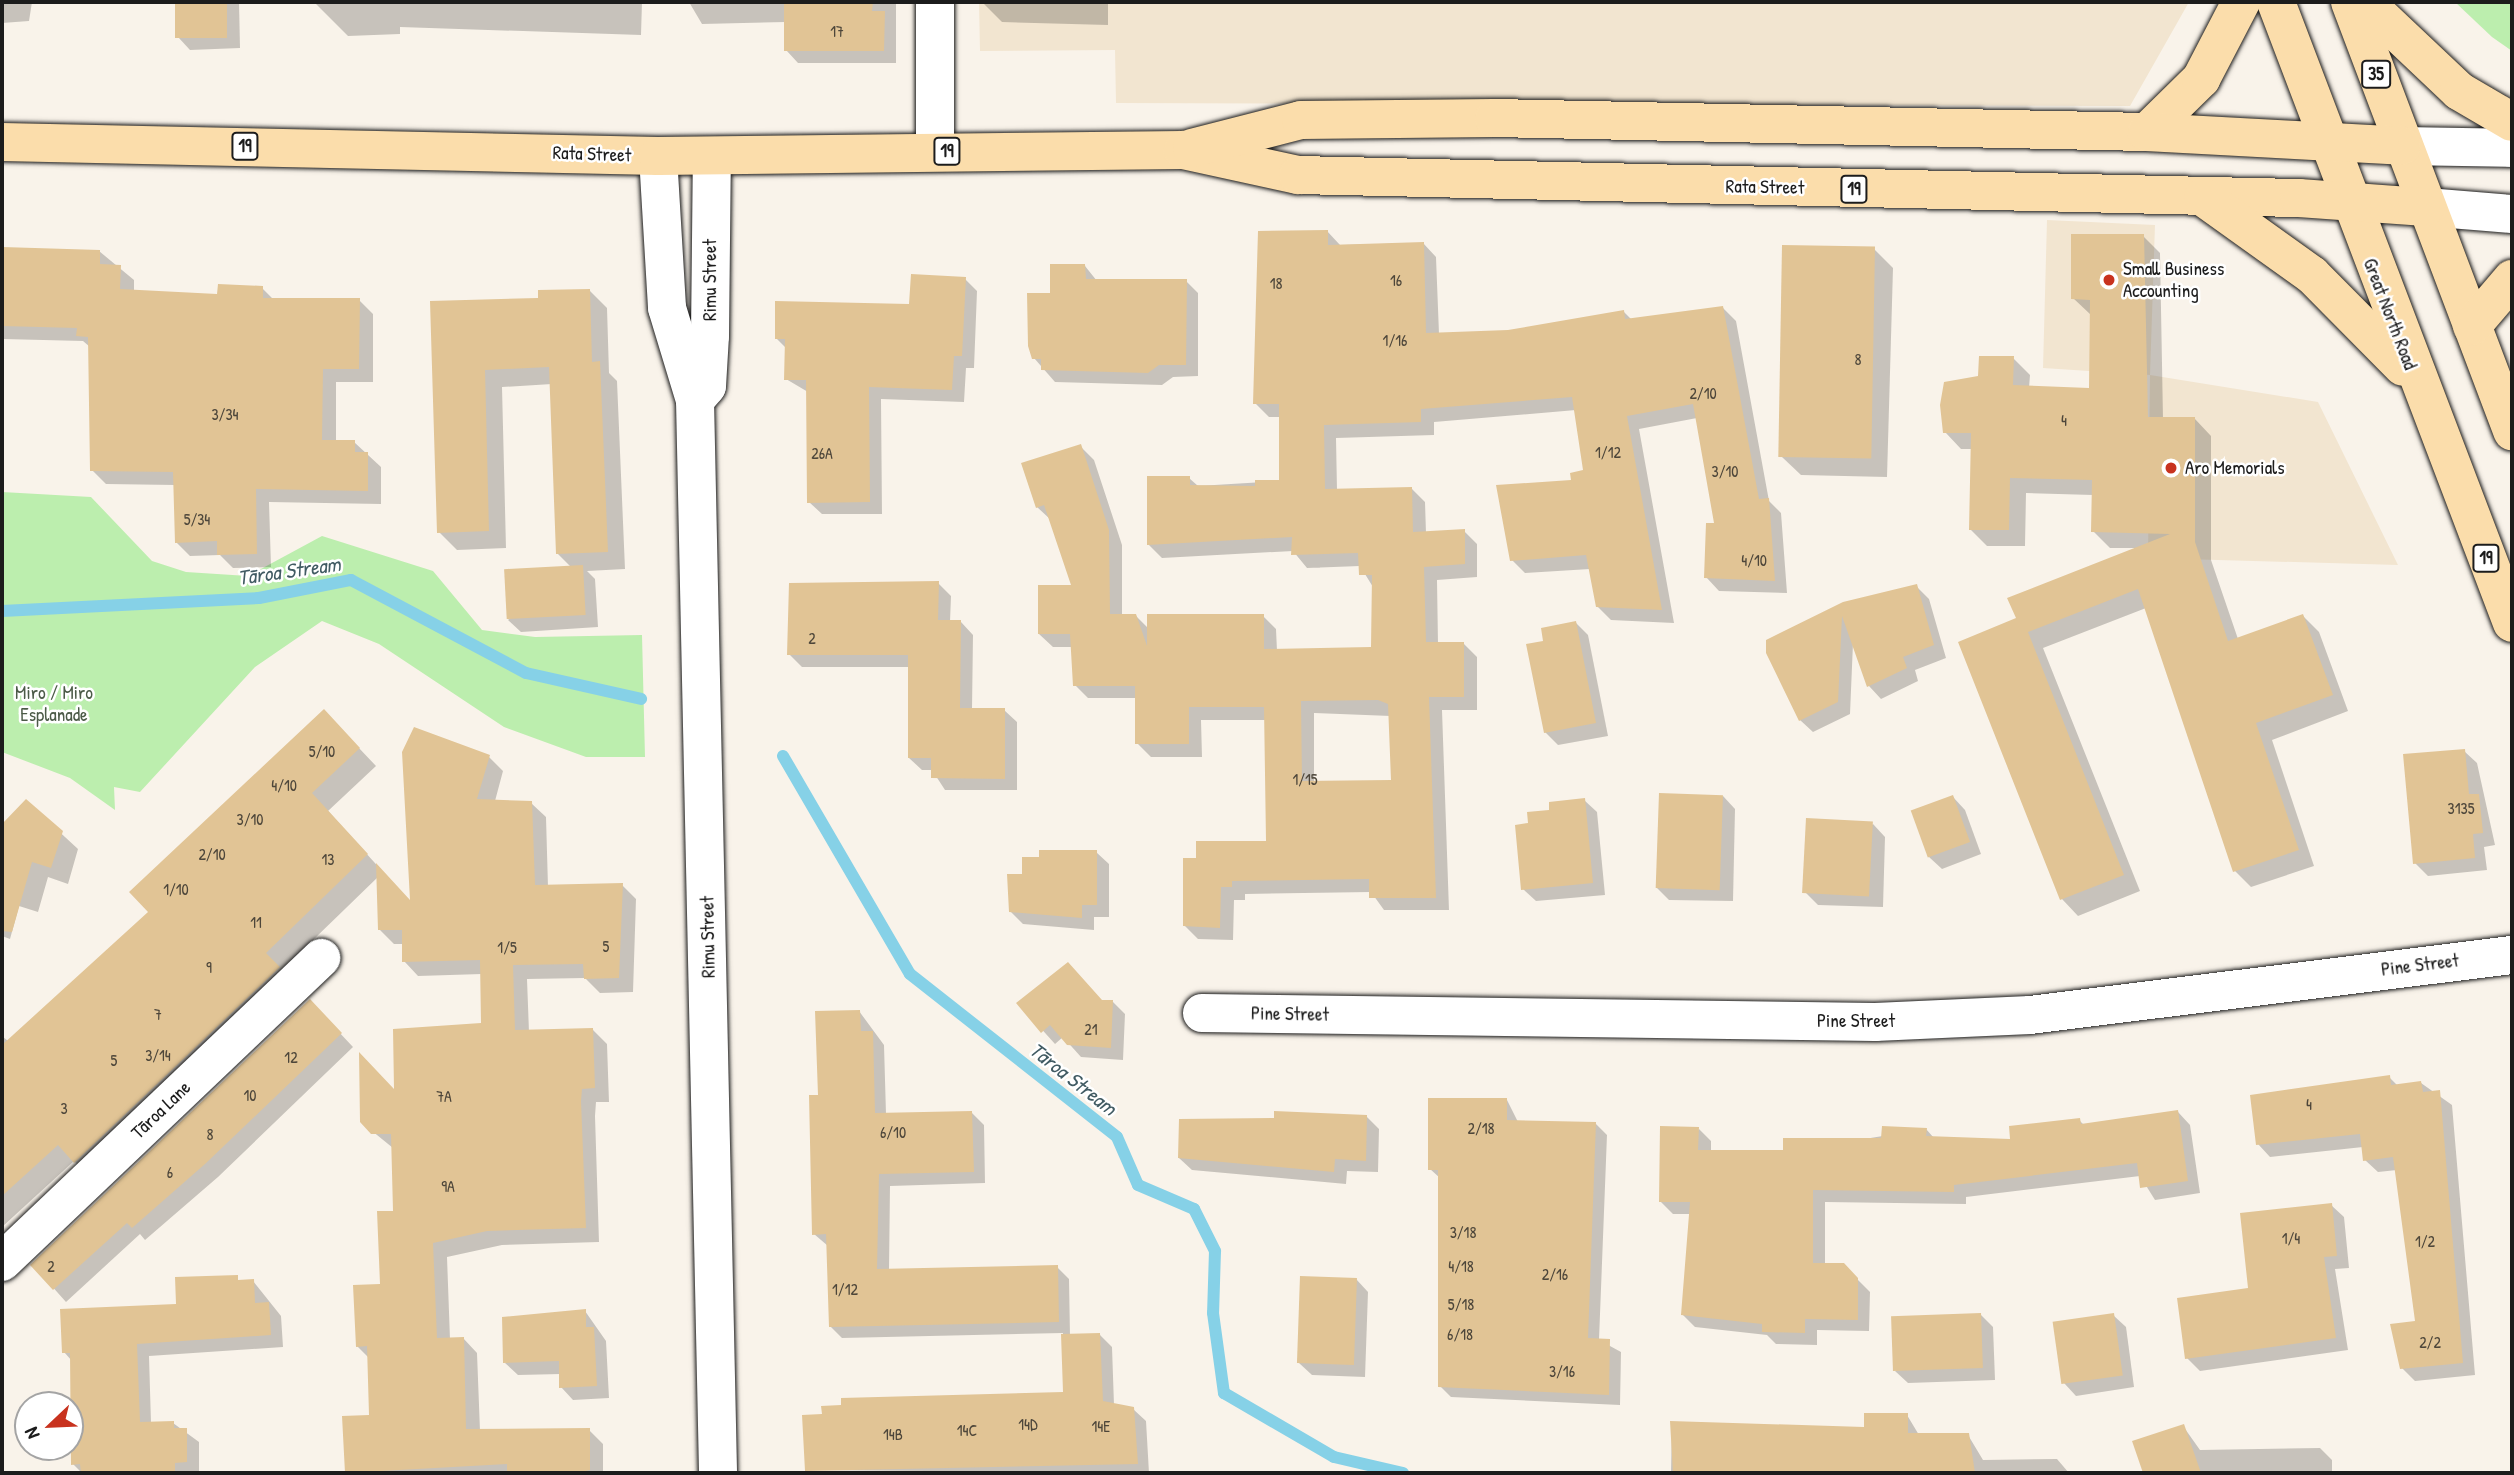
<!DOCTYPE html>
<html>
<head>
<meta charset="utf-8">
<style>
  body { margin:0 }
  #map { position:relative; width:2514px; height:1475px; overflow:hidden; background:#f9f3ea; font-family:"Patrick Hand",sans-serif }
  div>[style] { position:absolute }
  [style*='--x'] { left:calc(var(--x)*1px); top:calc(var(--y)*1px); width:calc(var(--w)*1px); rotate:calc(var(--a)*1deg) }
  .built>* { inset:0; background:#f2e5d0 }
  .green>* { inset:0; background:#bceeae }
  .shadow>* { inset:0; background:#0003 }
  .stream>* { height:12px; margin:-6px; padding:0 6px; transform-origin:6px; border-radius:6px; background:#86d1e7 }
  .building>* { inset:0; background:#e1c495; transform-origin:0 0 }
  .roads { filter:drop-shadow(0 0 2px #1c1c1c) drop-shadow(0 0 2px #1c1c1c) }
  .minor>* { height:38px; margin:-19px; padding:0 19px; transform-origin:19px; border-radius:19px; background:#fff }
  .tertiary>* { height:38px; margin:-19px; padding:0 19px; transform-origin:19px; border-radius:19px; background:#fff }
  .secondary>* { height:38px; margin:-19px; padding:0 19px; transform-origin:19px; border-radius:19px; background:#fff }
  .primary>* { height:38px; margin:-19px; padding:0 19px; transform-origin:19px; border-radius:19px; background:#fbddab }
  .dots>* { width:19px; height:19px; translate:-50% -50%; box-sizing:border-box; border:4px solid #fff; border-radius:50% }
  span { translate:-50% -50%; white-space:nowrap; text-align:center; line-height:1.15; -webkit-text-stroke:5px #fff; paint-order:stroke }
  .number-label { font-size:16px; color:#4d463a }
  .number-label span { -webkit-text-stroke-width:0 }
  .shield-label span { padding:2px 5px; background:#fff; border:2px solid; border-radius:5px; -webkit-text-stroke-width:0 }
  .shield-label { font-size:18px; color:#1c1c1c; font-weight:700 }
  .street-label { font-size:19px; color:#1c1c1c }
  .poi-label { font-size:19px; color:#1c1c1c }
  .left { translate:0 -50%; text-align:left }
  .park-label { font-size:19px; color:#4c5b48 }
  .water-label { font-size:21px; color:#415b63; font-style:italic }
  .frame { position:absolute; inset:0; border:4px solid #1c1c1c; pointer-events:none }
  .north { position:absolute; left:14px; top:1391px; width:70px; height:70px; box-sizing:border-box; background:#fff; border:2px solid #a4a4a4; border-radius:50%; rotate:247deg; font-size:19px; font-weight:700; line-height:28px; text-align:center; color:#1c1c1c }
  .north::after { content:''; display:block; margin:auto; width:24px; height:32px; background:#c8321e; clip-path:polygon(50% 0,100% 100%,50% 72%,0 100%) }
</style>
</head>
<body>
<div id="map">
  <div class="built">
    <div style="clip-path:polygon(979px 2px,2189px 2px,2130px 106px,1116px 103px,1115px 50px,980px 51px)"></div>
    <div style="clip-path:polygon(2047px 220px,2155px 225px,2150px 375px,2318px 402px,2398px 565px,2148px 558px,2150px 375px,2043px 368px)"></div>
  </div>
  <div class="green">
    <div style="clip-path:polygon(2455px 2px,2512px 2px,2512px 51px,2492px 37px)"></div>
    <div style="clip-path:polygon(2px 492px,91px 497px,152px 561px,186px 572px,248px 576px,322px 536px,433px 571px,482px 630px,535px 637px,642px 635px,645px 757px,586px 757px,504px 727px,379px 644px,322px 621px,255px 667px,140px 792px,114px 787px,115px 810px,70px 778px,2px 752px)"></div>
  </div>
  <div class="shadow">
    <div style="clip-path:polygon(2px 2px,32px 2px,29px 21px,2px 23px)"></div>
    <div style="clip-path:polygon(177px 2px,239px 2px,240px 48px,190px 50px,178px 37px)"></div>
    <div style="clip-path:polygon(314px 2px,642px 2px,641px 35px,400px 27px,400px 34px,348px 36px)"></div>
    <div style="clip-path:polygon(689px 2px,896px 2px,896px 63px,798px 63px,786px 50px,786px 22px,702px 24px)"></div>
    <div style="clip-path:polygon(1108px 2px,1108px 25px,1002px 22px,983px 3px)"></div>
    <div style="clip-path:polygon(evenodd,1327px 231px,1340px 245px,1423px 243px,1436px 257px,1439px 334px,1508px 332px,1623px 311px,1632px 320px,1723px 308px,1736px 321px,1769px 501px,1781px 513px,1787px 593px,1719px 591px,1706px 577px,1717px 525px,1697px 418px,1639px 429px,1674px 623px,1611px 620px,1597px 606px,1590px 569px,1525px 573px,1512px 560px,1585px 472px,1576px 410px,1434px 422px,1434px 435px,1336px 438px,1337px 490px,1412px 489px,1425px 502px,1426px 533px,1464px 531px,1477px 544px,1477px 577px,1437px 580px,1438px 644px,1464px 644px,1477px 657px,1477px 710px,1442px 710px,1449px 910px,1384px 910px,1371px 892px,1245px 894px,1245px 900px,1234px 900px,1233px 940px,1198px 939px,1185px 926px,1198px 859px,1268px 843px,1266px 720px,1201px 720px,1202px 757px,1151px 757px,1137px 743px,1137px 698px,1088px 698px,1075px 685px,1072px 647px,1053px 647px,1039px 634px,1073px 587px,1051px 520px,1037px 507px,1080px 446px,1094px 460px,1122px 545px,1122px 616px,1136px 616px,1149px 629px,1263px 616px,1276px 629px,1277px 651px,1373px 649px,1373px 587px,1360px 566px,1307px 568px,1293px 551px,1162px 558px,1148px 544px,1189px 478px,1198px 486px,1281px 481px,1281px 417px,1269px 417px,1255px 403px,1327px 231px,1314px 713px,1391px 716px,1393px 782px,1314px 782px,1314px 713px)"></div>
    <div style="clip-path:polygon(2143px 236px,2160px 253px,2163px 419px,2195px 419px,2211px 436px,2211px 560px,2238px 639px,2303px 616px,2319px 632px,2348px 711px,2272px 740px,2314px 866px,2251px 887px,2235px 871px,2146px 608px,2043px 648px,2140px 891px,2078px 916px,2062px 899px,2018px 619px,2137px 548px,2110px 548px,2093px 531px,2093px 495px,2026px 493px,2025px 546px,1987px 546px,1970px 529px,1973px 449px,1961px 449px,1945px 432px,1980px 378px,2013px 358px,2030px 375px,2029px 388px,2090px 390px,2091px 315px,2073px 298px)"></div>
    <div style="clip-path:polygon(2px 248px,99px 251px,134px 280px,134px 292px,219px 296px,262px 288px,274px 300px,359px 300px,373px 314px,373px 382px,336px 382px,336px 442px,354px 442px,381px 467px,381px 504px,269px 502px,271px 567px,233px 568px,220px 555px,190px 556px,176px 542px,175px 485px,106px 484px,92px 470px,90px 347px,83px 341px,3px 339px,2px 354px)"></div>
    <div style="clip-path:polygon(1874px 249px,1893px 268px,1887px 477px,1801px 475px,1782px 457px)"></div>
    <div style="clip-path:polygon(1085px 266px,1097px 281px,1186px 281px,1198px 293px,1198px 376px,1173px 377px,1162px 385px,1055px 382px,1034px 358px,1052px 295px)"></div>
    <div style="clip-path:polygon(965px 279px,977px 291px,974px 368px,966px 368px,964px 402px,881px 399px,882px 514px,822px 514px,809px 502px,808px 392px,786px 379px,786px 348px,776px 338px,911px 305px)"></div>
    <div style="clip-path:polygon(589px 290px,607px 308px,609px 373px,617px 381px,625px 569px,587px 571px,595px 579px,598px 627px,521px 632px,508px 620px,571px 567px,557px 553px,552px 384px,502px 387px,506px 548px,457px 550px,439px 532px,432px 302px,540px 300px)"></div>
    <div style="clip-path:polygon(938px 583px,951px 596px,950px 622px,961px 622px,973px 635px,972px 710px,1004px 710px,1017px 722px,1017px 790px,945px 790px,932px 770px,922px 770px,909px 758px,909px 667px,802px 667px,789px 654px)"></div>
    <div style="clip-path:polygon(1916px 586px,1929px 599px,1946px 658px,1915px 670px,1918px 681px,1881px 699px,1869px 686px,1853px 643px,1850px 714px,1813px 732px,1800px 720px,1768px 641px)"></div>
    <div style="clip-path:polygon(1576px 623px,1588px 635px,1608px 736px,1558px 745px,1545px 732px,1545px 642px)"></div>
    <div style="clip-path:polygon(340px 728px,376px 766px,328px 811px,411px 903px,489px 757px,503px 771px,495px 801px,531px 803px,546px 817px,548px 887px,622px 885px,636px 899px,633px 992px,600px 993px,585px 978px,527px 979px,529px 1032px,593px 1030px,607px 1044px,609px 1102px,596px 1102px,595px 1116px,599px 1242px,502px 1245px,447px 1257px,450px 1339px,463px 1338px,477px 1353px,480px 1431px,589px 1430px,603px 1444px,603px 1473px,346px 1473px,344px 1418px,371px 1417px,369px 1358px,357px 1346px,382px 1286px,395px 1213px,393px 1148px,361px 1122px,483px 1025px,482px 974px,418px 976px,404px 961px,404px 944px,394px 944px,380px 930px,378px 877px,281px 971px,91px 1179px,74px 1161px,2px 1227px,2px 1036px,8px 1041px,150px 913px)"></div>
    <div style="clip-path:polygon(2464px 751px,2477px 763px,2495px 845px,2484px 847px,2487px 870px,2428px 876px,2415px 863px)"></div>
    <div style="clip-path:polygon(1723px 796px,1735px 809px,1733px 901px,1669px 900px,1656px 887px)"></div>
    <div style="clip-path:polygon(1953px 797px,1965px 810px,1981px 854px,1942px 869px,1929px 857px)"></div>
    <div style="clip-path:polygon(1584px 800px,1597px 812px,1605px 895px,1536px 901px,1523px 889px,1551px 811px)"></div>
    <div style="clip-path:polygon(26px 801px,78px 849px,68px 884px,48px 877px,38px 912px,19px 906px,10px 939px,2px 936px,2px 826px)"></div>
    <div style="clip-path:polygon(1873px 824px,1885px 837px,1883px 907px,1818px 905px,1805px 892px)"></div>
    <div style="clip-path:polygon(1096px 852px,1109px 864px,1109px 917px,1094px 917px,1094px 930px,1023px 924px,1011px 912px,1023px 876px,1041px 859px)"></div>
    <div style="clip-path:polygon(1113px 1002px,1125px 1014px,1123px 1060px,1081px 1057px,1063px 1037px,1055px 1044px,1019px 1004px)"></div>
    <div style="clip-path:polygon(859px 1011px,884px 1045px,886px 1114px,971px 1112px,984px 1125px,985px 1183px,890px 1186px,889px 1271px,1057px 1267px,1069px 1279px,1070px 1336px,1100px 1335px,1112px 1347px,1114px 1405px,1133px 1409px,1146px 1421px,1149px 1473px,806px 1470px,1065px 1394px,1063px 1333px,842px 1338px,830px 1326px,828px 1246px,814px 1234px,820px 1096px)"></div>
    <div style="clip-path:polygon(322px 1014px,353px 1047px,218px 1177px,145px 1240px,140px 1234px,66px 1302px,33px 1265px)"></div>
    <div style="clip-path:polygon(2389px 1077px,2398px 1086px,2421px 1083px,2452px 1105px,2475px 1375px,2415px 1381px,2402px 1368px,2417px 1323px,2397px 1170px,2378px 1172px,2365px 1160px,2363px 1147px,2270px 1157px,2258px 1144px)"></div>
    <div style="clip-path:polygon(1507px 1100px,1518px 1122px,1595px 1123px,1607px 1135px,1599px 1340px,1621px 1352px,1620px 1405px,1451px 1397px,1440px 1386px,1440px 1178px,1430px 1169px)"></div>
    <div style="clip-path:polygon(2178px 1112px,2190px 1125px,2200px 1193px,2155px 1200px,2140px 1176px,1966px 1197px,1966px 1204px,1825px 1202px,1825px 1265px,1843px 1265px,1870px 1292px,1869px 1331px,1817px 1330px,1817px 1345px,1776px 1344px,1767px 1335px,1695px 1327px,1682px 1314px,1690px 1214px,1673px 1214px,1660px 1201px,1699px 1129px,1711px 1141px,1711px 1152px,1784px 1152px,1926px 1129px,1934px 1138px,2012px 1140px,2079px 1120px,2085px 1126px)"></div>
    <div style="clip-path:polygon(1366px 1116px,1379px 1129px,1378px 1172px,1347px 1171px,1346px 1184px,1192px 1170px,1179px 1158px)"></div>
    <div style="clip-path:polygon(2331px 1205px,2344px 1217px,2349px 1268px,2335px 1269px,2348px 1350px,2200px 1371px,2187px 1358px)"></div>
    <div style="clip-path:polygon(1356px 1279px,1368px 1292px,1365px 1377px,1312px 1375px,1299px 1363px)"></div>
    <div style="clip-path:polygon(253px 1281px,281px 1316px,283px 1347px,149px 1356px,151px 1423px,173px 1423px,199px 1442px,199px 1473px,82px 1473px,73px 1464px,72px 1361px,64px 1352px)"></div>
    <div style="clip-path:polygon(585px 1311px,606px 1341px,609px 1398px,573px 1400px,561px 1387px,561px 1374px,518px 1375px,505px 1363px)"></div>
    <div style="clip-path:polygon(1980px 1314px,1993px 1327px,1995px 1380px,1908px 1383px,1895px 1371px)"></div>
    <div style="clip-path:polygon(2113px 1315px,2126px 1327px,2134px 1387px,2076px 1396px,2064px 1383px)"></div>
    <div style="clip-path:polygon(1907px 1415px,1919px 1435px,1968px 1435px,1983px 1460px,2057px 1459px,2069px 1473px,1671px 1473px,1672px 1423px,1866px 1429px)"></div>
    <div style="clip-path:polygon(2183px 1426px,2200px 1450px,2320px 1448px,2332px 1460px,2332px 1473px,2145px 1473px,2135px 1442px)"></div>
  </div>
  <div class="stream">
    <div style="--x:2;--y:611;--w:257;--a:-2.9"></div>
    <div style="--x:259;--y:598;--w:94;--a:-11.1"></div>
    <div style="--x:351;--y:580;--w:198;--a:28"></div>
    <div style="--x:526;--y:673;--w:118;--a:12.7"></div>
    <div style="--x:783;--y:756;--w:252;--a:59.8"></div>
    <div style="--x:910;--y:974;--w:263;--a:38.2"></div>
    <div style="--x:1117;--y:1137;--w:52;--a:66.4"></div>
    <div style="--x:1138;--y:1185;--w:61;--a:23.2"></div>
    <div style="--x:1194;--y:1209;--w:47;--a:63.4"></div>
    <div style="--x:1215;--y:1251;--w:62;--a:91.8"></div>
    <div style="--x:1213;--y:1313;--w:81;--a:82.2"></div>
    <div style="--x:1224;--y:1393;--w:127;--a:30.2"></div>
    <div style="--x:1334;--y:1457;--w:71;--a:13.1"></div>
  </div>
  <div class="building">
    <div style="left:175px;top:2px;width:52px;height:36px"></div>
    <div style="clip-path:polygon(784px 2px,873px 2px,872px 11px,885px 11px,884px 51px,784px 51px)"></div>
    <div style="clip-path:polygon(evenodd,1328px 230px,1328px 245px,1424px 242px,1426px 333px,1508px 330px,1624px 310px,1625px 319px,1723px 306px,1759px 499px,1769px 498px,1775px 581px,1704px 578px,1706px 523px,1714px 523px,1693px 404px,1627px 416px,1662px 610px,1596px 607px,1586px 555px,1510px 561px,1496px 485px,1571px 480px,1570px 473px,1583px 470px,1572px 397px,1421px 409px,1421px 422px,1324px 425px,1325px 489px,1412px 487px,1413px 532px,1465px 529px,1465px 564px,1424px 567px,1426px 642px,1464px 642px,1464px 697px,1429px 697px,1436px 898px,1369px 898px,1369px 879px,1232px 881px,1232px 887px,1221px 887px,1220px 928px,1183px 926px,1183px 858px,1196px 858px,1196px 841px,1266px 841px,1264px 707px,1189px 707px,1189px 744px,1135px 744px,1135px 686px,1073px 686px,1070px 634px,1038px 634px,1038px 585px,1071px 585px,1044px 505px,1036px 508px,1021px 463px,1081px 444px,1109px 530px,1110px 614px,1136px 614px,1147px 646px,1147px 614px,1264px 614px,1264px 649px,1371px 647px,1372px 575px,1359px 575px,1358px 553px,1291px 555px,1292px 537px,1147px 545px,1147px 476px,1190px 476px,1190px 485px,1255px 486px,1255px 480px,1279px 480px,1279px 404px,1253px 404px,1258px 231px,1328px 230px,1378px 700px,1388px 704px,1391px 780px,1302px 781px,1301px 701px,1378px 700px)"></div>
    <div style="clip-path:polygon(2071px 234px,2144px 234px,2148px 417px,2195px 417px,2195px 542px,2228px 641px,2303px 614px,2333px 695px,2256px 723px,2299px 850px,2233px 872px,2138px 589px,2028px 632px,2124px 875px,2060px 900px,1958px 642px,2016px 618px,2007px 598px,2170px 534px,2091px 532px,2092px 480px,2010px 478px,2009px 530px,1969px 530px,1971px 433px,1943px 433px,1940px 405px,1944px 382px,1978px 376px,1979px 356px,2014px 356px,2013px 385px,2089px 388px,2090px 300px,2071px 299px)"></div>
    <div style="left:1782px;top:245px;width:93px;height:212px;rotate:1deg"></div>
    <div style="clip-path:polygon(2px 247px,100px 250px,100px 264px,121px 265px,120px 289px,217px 294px,218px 284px,263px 286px,263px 298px,360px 298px,359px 369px,323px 369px,322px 440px,355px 440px,355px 452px,368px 452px,368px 491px,256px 489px,257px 554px,217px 555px,217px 541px,175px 543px,173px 472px,90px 471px,88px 337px,76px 336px,77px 328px,2px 326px)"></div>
    <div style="clip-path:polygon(1050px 264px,1085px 264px,1086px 279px,1187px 279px,1186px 365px,1159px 365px,1148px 373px,1041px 370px,1041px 359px,1032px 359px,1028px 346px,1027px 293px,1050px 293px)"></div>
    <div style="clip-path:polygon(911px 274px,966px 277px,962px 356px,954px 356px,952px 390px,869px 387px,870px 502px,807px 503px,806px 380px,784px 380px,785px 339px,775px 339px,775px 301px,909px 304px)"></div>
    <div style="clip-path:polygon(590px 289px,592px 362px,600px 361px,608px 552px,556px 554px,549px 367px,485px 370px,489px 531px,437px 533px,430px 301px,538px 298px,538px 290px)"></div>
    <div style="left:583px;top:565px;width:50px;height:79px;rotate:87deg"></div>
    <div style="clip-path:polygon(939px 581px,938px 620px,961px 620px,960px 708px,1005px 708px,1005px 779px,931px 778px,931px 758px,908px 758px,908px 655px,787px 655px,789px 583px)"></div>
    <div style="clip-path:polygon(1917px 584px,1934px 645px,1903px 657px,1907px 668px,1867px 687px,1842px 616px,1838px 702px,1799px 721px,1766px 653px,1766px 640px,1843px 602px)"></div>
    <div style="clip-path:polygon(1576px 621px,1596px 723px,1544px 733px,1526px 644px,1543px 641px,1541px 628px)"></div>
    <div style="clip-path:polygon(324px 709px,360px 748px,312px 793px,368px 854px,266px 953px,280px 967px,74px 1163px,58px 1145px,2px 1196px,2px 1045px,148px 912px,129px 892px)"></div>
    <div style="clip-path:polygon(414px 727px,490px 755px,477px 799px,532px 801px,535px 885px,623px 883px,619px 978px,584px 979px,583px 964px,513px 965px,515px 1030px,593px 1028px,595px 1088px,582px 1089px,581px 1101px,586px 1228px,487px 1231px,433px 1243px,437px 1338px,464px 1337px,466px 1429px,590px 1428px,590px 1470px,577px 1473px,507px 1473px,507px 1464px,345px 1473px,342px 1416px,369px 1415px,367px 1346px,356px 1347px,353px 1285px,380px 1284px,377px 1211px,393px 1211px,391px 1134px,371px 1134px,360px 1122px,359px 1052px,394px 1089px,393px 1029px,481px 1023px,480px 960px,402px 962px,402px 930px,378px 930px,376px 863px,410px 900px,402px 752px)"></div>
    <div style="clip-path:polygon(2465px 749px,2469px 794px,2479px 794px,2483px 833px,2473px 834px,2475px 858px,2413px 864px,2403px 754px)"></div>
    <div style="left:1659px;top:793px;width:64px;height:95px;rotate:2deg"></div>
    <div style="left:1953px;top:795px;width:50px;height:45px;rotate:70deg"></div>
    <div style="clip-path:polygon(1585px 798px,1593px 883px,1521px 890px,1515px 825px,1528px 823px,1527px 812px,1549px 810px,1549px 802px)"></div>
    <div style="clip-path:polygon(26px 799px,63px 831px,51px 868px,32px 862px,12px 932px,2px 931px,2px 824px)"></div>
    <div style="left:1806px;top:818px;width:67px;height:75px;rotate:3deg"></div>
    <div style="clip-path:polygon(1039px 850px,1097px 850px,1097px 905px,1082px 905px,1082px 918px,1009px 912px,1007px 874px,1022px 874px,1022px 857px,1039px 857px)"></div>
    <div style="clip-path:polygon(1068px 962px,1102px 1000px,1113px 1000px,1111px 1048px,1067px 1045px,1050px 1025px,1041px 1033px,1016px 1003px)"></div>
    <div style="clip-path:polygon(310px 999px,342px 1033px,205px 1164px,132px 1228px,127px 1223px,53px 1290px,30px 1265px)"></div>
    <div style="clip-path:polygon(860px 1010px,861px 1031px,873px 1031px,875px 1113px,972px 1111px,974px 1172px,879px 1174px,877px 1269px,1058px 1265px,1059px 1322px,829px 1327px,826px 1234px,812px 1235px,809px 1095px,818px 1095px,815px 1011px)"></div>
    <div style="clip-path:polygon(2390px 1075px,2391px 1085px,2421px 1081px,2423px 1092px,2440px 1090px,2463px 1363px,2400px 1369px,2390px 1324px,2415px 1321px,2393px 1157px,2363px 1161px,2360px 1134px,2256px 1145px,2250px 1095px)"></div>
    <div style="clip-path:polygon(1428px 1098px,1507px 1098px,1507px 1120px,1596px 1122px,1588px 1338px,1610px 1339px,1609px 1395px,1438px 1387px,1438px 1170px,1428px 1170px)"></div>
    <div style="clip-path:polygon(2178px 1110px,2188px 1181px,2140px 1188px,2137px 1163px,1954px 1185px,1954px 1192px,1813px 1190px,1813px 1263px,1844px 1263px,1858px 1278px,1858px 1320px,1805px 1319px,1805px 1333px,1762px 1332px,1762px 1324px,1681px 1315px,1690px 1202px,1659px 1202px,1660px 1126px,1699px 1127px,1698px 1150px,1783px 1150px,1783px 1138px,1881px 1138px,1882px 1126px,1927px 1128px,1926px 1136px,2010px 1139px,2009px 1126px,2080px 1118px,2081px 1124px)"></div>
    <div style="clip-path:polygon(1274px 1111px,1367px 1115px,1366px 1161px,1335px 1159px,1334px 1172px,1178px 1158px,1179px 1119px,1274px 1118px)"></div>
    <div style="clip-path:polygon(2332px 1203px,2337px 1256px,2324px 1257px,2336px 1338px,2185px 1359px,2177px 1298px,2248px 1288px,2240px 1213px)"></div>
    <div style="clip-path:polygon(238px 1275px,238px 1280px,254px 1279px,255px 1303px,269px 1302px,271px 1335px,137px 1344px,140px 1422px,174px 1421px,174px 1428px,187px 1428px,187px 1462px,175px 1463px,175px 1473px,81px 1473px,80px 1464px,71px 1465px,70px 1353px,62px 1353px,60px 1309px,176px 1304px,175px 1277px)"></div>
    <div style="left:1300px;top:1276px;width:57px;height:87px;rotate:2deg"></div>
    <div style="clip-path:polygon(586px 1309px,586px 1327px,594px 1327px,597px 1386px,559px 1388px,559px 1361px,503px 1363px,502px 1317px)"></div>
    <div style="left:1981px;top:1313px;width:55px;height:90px;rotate:88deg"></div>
    <div style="left:2114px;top:1313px;width:63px;height:62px;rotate:82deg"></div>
    <div style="clip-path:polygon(1100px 1333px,1103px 1401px,1134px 1407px,1138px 1464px,805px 1471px,802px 1415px,822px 1414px,821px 1406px,841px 1405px,841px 1398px,1063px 1392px,1061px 1334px)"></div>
    <div style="clip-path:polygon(1864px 1413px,1908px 1413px,1908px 1433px,1969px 1433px,1975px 1473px,1673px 1473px,1670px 1421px,1864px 1427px)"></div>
    <div style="clip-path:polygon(2184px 1424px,2201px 1473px,2143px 1473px,2132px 1441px)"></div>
  </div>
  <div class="roads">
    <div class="minor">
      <div style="--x:935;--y:2;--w:149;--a:90"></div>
      <div style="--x:1202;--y:1013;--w:673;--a:0.77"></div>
      <div style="--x:1875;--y:1022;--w:155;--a:-2.6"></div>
      <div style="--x:2030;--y:1015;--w:486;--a:-7.1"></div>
      <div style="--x:2;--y:1262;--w:441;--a:-43.6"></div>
    </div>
    <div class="tertiary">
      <div style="--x:658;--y:156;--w:152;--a:86.6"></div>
      <div style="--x:667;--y:308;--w:96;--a:73.1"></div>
      <div style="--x:695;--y:400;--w:1073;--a:88.77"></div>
      <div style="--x:695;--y:400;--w:18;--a:-49"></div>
      <div style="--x:707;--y:386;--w:50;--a:-86.6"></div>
      <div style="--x:710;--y:336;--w:180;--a:-89.4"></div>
    </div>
    <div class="secondary">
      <div style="--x:2402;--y:146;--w:110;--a:1"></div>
      <div style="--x:2426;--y:207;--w:86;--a:4.7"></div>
    </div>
    <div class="primary">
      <div style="--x:2276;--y:2;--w:664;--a:69.19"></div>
      <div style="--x:2350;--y:2;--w:459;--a:69.3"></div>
      <div style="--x:2365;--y:2;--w:129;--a:43.4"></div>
      <div style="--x:2459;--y:91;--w:61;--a:30.3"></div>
      <div style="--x:2147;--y:132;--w:76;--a:-44.5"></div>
      <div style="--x:2201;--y:79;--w:87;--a:-62.5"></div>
      <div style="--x:2;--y:142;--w:656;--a:1.22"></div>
      <div style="--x:658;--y:156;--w:525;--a:-0.65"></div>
      <div style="--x:1183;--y:150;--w:118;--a:12.3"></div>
      <div style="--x:1298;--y:175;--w:1001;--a:1.32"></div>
      <div style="--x:2299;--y:198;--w:127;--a:4.1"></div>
      <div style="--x:1192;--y:148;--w:113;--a:-14.4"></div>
      <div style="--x:1301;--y:120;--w:193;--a:-0.6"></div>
      <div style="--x:1494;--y:118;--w:653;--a:1.23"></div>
      <div style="--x:2147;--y:132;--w:255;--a:3.1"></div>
      <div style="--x:2203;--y:197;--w:134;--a:35.6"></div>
      <div style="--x:2312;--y:275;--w:129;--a:45.3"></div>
      <div style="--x:2472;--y:326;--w:62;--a:-49.6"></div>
    </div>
  </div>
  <div class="dots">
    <div style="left:2109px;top:280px;background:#c8321e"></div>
    <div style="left:2171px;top:468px;background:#c8321e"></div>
  </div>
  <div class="number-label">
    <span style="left:837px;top:31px">17</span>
    <span style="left:1396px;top:280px">16</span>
    <span style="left:1276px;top:283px">18</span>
    <span style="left:1395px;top:340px">1/16</span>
    <span style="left:1858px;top:359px">8</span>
    <span style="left:1703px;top:393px">2/10</span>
    <span style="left:225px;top:414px">3/34</span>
    <span style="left:2064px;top:420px">4</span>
    <span style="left:1608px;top:452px">1/12</span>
    <span style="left:822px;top:453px">26A</span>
    <span style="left:1725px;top:471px">3/10</span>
    <span style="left:197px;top:519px">5/34</span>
    <span style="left:1754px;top:560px">4/10</span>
    <span style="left:812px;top:638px">2</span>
    <span style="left:322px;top:751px">5/10</span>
    <span style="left:1305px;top:779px">1/15</span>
    <span style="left:284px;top:785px">4/10</span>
    <span style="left:2461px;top:808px">3135</span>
    <span style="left:250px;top:819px">3/10</span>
    <span style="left:212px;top:854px">2/10</span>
    <span style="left:328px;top:859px">13</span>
    <span style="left:176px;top:889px">1/10</span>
    <span style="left:256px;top:922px">11</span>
    <span style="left:606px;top:946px">5</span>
    <span style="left:507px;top:947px">1/5</span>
    <span style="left:209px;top:967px">9</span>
    <span style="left:158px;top:1014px">7</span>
    <span style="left:1091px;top:1029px">21</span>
    <span style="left:158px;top:1055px">3/14</span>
    <span style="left:291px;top:1057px">12</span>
    <span style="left:114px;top:1060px">5</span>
    <span style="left:250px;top:1095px">10</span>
    <span style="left:444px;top:1096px">7A</span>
    <span style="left:2309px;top:1104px">4</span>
    <span style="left:64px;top:1108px">3</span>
    <span style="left:1481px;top:1128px">2/18</span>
    <span style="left:893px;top:1132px">6/10</span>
    <span style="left:210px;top:1134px">8</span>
    <span style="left:170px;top:1172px">6</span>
    <span style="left:448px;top:1186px">9A</span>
    <span style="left:1463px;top:1232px">3/18</span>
    <span style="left:2291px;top:1238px">1/4</span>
    <span style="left:2425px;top:1241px">1/2</span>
    <span style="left:51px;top:1266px">2</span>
    <span style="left:1461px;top:1266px">4/18</span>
    <span style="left:1555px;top:1274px">2/16</span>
    <span style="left:845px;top:1289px">1/12</span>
    <span style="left:1461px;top:1304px">5/18</span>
    <span style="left:1460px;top:1334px">6/18</span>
    <span style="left:2430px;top:1342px">2/2</span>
    <span style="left:1562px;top:1371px">3/16</span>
    <span style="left:1028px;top:1424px">14D</span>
    <span style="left:1101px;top:1426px">14E</span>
    <span style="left:967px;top:1430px">14C</span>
    <span style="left:893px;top:1434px">14B</span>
  </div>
  <div class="shield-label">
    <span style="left:2376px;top:74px">35</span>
    <span style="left:245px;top:146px">19</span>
    <span style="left:947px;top:151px">19</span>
    <span style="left:1854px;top:189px">19</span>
    <span style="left:2486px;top:558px">19</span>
  </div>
  <div class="street-label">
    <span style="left:592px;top:154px;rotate:2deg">Rata Street</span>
    <span style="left:1765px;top:187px;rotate:1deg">Rata Street</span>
    <span style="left:710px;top:280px;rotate:-90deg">Rimu Street</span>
    <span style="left:2390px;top:314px;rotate:69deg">Great North Road</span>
    <span style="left:708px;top:937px;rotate:-91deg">Rimu Street</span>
    <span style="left:2420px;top:965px;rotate:-7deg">Pine Street</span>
    <span style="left:1290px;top:1014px;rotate:1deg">Pine Street</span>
    <span style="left:1856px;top:1021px">Pine Street</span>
    <span style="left:161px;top:1110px;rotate:-44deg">Tāroa Lane</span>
  </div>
  <div class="poi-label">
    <span class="left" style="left:2123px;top:280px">Small Business<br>Accounting</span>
    <span class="left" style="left:2185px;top:468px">Aro Memorials</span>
  </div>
  <div class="park-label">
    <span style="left:54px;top:704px">Miro / Miro<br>Esplanade</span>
  </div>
  <div class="water-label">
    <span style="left:289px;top:571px;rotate:-8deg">Tāroa Stream</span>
    <span style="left:1073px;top:1079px;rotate:38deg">Tāroa Stream</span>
  </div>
  <div class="frame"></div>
  <div class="north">N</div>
</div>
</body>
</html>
